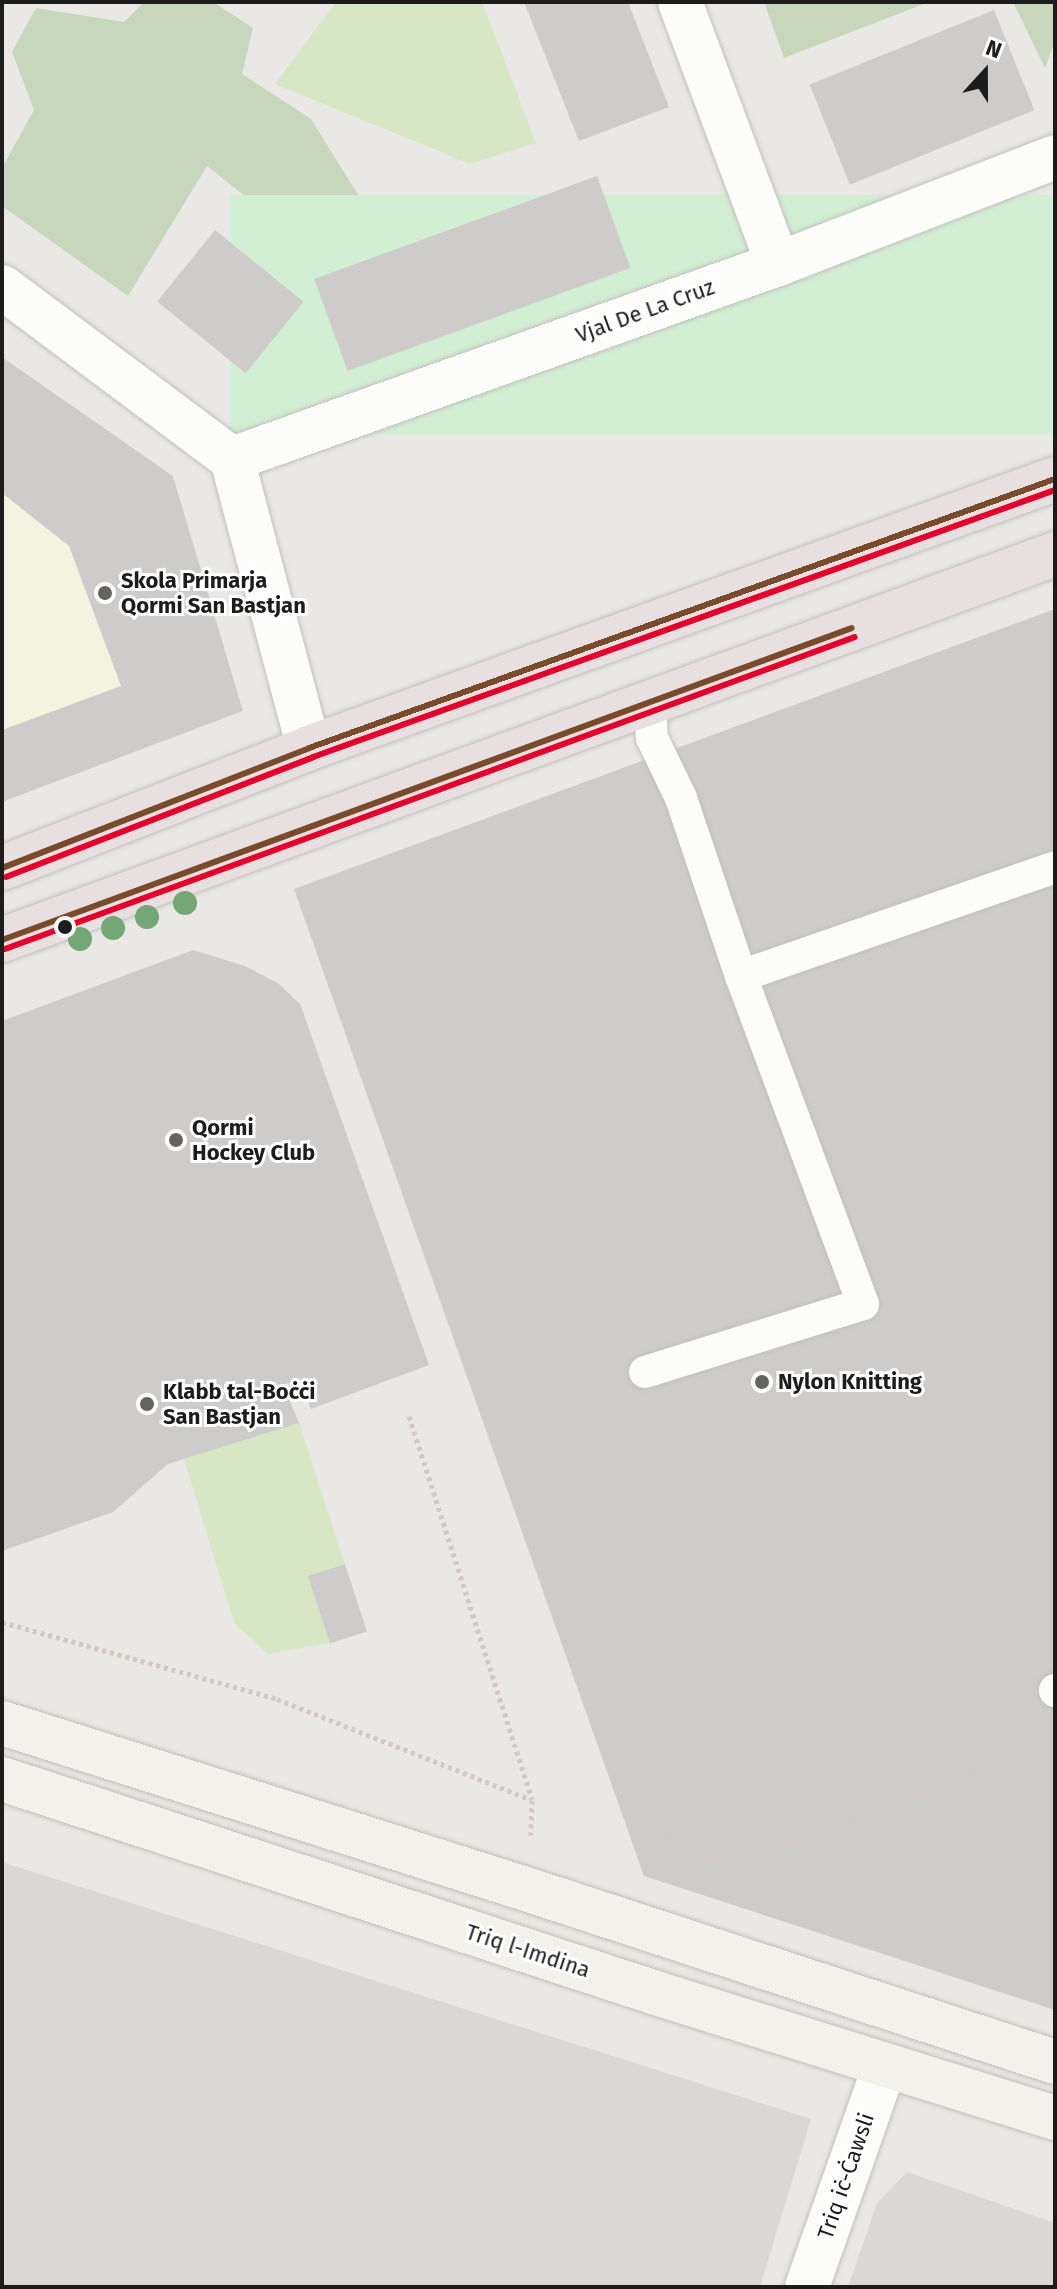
<!DOCTYPE html>
<html>
<head>
<meta charset="utf-8">
<style>
  body { margin:0 }
  #map { position:relative; width:1057px; height:2289px; overflow:hidden; background:#eae8e5; font-family:"Fira Sans",sans-serif }
  div>[style] { position:absolute }
  [style*='--x'] { left:calc(var(--x)*1px); top:calc(var(--y)*1px); width:calc(var(--w)*1px); rotate:calc(var(--a)*1deg) }
  .residential>* { inset:0; background:#d9d8d6 }
  .education>* { inset:0; background:#f4f3e0 }
  .grass>* { inset:0; background:#d7e6c5 }
  .forest>* { inset:0; background:#c6d7bc }
  .park>* { inset:0; background:#d3efd3; transform-origin:0 0 }
  .building>* { inset:0; background:#ceccca; transform-origin:0 0 }
  .path>* { height:5px; margin-top:-2.5px; transform-origin:0; background:repeating-linear-gradient(90deg,#d4c7c6 0 4px,transparent 0 8px) }
  .roads { filter:drop-shadow(0 0 2px #c1c0bf) drop-shadow(0 0 2px #c1c0bf) }
  .lane>* { height:32px; margin:-16px; padding:0 16px; transform-origin:16px; border-radius:16px; background:#fcfcfb }
  .street>* { height:44px; margin:-22px; padding:0 22px; transform-origin:22px; border-radius:22px; background:#fcfcfb }
  .secondary>* { height:44px; margin:-22px; padding:0 22px; transform-origin:22px; border-radius:22px; background:#f2f1ea }
  .highway>* { height:44px; margin:-22px; padding:0 22px; transform-origin:22px; border-radius:22px; background:#e8dfe0 }
  .bus-1>* { height:6px; margin:-3px; padding:0 3px; transform-origin:3px; border-radius:3px; background:#7a4b2a }
  .bus-2>* { height:6px; margin:-3px; padding:0 3px; transform-origin:3px; border-radius:3px; background:#e4002b }
  .trees>* { width:24px; height:24px; margin:-12px; border-radius:50%; background:#73a775 }
  .dots>* { width:22px; height:22px; translate:-50% -50%; box-sizing:border-box; border:4px solid #fff; border-radius:50% }
  span { translate:-50% -50%; white-space:nowrap; text-align:center; line-height:1.15; -webkit-text-stroke:6px #fff; paint-order:stroke }
  .street-label { font-size:22px; color:#1c1c1c }
  .poi-label { font-size:22px; color:#1c1c1c; font-weight:700 }
  .left { translate:0 -50%; text-align:left }
  .frame { position:absolute; inset:0; border:4px solid #1c1c1c; pointer-events:none }
  .north { position:absolute; left:945px; top:32px; width:80px; height:80px; -webkit-text-stroke:6px #fff; paint-order:stroke; rotate:21deg; font-size:22px; font-weight:700; line-height:32px; text-align:center; color:#1c1c1c }
  .north::after { content:''; display:block; margin:auto; width:28px; height:36px; background:#1c1c1c; clip-path:polygon(50% 0,100% 100%,50% 72%,0 100%) }
</style>
</head>
<body>
<div id="map">
  <div class="residential">
    <div style="clip-path:polygon(2px 1862px,811px 2119px,760px 2287px,2px 2287px)"></div>
    <div style="clip-path:polygon(907px 2172px,1055px 2223px,1055px 2287px,848px 2287px,877px 2203px)"></div>
  </div>
  <div class="education">
    <div style="clip-path:polygon(2px 357px,173px 476px,243px 711px,2px 802px)"></div>
  </div>
  <div class="grass">
    <div style="clip-path:polygon(336px 2px,482px 2px,536px 143px,470px 164px,275px 84px)"></div>
    <div style="clip-path:polygon(299px 1423px,345px 1564px,309px 1577px,329px 1643px,268px 1654px,234px 1623px,184px 1459px)"></div>
  </div>
  <div class="forest">
    <div style="clip-path:polygon(144px 2px,213px 2px,253px 28px,242px 74px,311px 119px,365px 206px,311px 248px,207px 166px,128px 296px,2px 206px,2px 168px,34px 110px,12px 52px,36px 8px,124px 22px)"></div>
    <div style="clip-path:polygon(764px 2px,929px 2px,784px 58px)"></div>
    <div style="clip-path:polygon(1013px 2px,1055px 2px,1055px 41px,1045px 68px)"></div>
  </div>
  <div class="park">
    <div style="left:1055px;top:195px;width:239px;height:825px;rotate:90deg"></div>
  </div>
  <div class="building">
    <div style="clip-path:polygon(524px 2px,628px 2px,669px 107px,579px 141px)"></div>
    <div style="left:994px;top:10px;width:108px;height:199px;rotate:68deg"></div>
    <div style="left:597px;top:176px;width:98px;height:301px;rotate:70deg"></div>
    <div style="left:215px;top:230px;width:114px;height:92px;rotate:39deg"></div>
    <div style="clip-path:polygon(2px 357px,173px 476px,243px 711px,2px 802px,2px 730px,121px 686px,69px 546px,2px 493px)"></div>
    <div style="clip-path:polygon(1055px 609px,1055px 2010px,644px 1876px,294px 889px)"></div>
    <div style="clip-path:polygon(193px 950px,245px 966px,279px 984px,300px 1004px,429px 1365px,311px 1409px,300px 1379px,283px 1385px,299px 1423px,168px 1464px,113px 1512px,2px 1551px,2px 1021px)"></div>
    <div style="left:345px;top:1564px;width:71px;height:39px;rotate:72deg"></div>
  </div>
  <div class="path">
    <div style="--x:409;--y:1416;--w:402;--a:72.2"></div>
    <div style="--x:2;--y:1622;--w:286;--a:15.6"></div>
    <div style="--x:277;--y:1699;--w:274;--a:21.6"></div>
    <div style="--x:532;--y:1800;--w:35;--a:92"></div>
    <div style="--x:666;--y:1836;--w:46;--a:27.1"></div>
    <div style="--x:707;--y:1857;--w:61;--a:-5.6"></div>
    <div style="--x:768;--y:1851;--w:234;--a:-20.8"></div>
    <div style="--x:987;--y:1768;--w:57;--a:-49.3"></div>
  </div>
  <div class="roads">
    <div class="lane">
      <div style="--x:650;--y:703;--w:35;--a:87"></div>
      <div style="--x:652;--y:738;--w:67;--a:64.2"></div>
      <div style="--x:681;--y:798;--w:188;--a:71.4"></div>
      <div style="--x:645;--y:1372;--w:228;--a:-17.3"></div>
      <div style="--x:863;--y:1304;--w:350;--a:-110.4"></div>
      <div style="--x:741;--y:976;--w:332;--a:-19.1"></div>
      <div style="--x:1055;--y:1690;--w:1;--a:90"></div>
    </div>
    <div class="street">
      <div style="--x:680;--y:2;--w:280;--a:69.5"></div>
      <div style="--x:2;--y:287;--w:287;--a:36.8"></div>
      <div style="--x:232;--y:459;--w:299;--a:75.1"></div>
      <div style="--x:232;--y:459;--w:580;--a:-19.65"></div>
      <div style="--x:778;--y:264;--w:297;--a:-21.1"></div>
      <div style="--x:807;--y:2287;--w:234;--a:-70.6"></div>
    </div>
    <div class="secondary">
      <div style="--x:2;--y:1723;--w:553;--a:17.58"></div>
      <div style="--x:529;--y:1890;--w:553;--a:18.11"></div>
      <div style="--x:2;--y:1779;--w:688;--a:18.12"></div>
      <div style="--x:656;--y:1993;--w:418;--a:17.4"></div>
    </div>
    <div class="highway">
      <div style="--x:2;--y:868;--w:330;--a:-21.3"></div>
      <div style="--x:309;--y:748;--w:793;--a:-19.83"></div>
      <div style="--x:2;--y:940;--w:1122;--a:-20.13"></div>
    </div>
  </div>
  <div class="bus-1">
    <div style="--x:2;--y:868;--w:330;--a:-21.3"></div>
    <div style="--x:309;--y:748;--w:793;--a:-19.83"></div>
    <div style="--x:2;--y:940;--w:905;--a:-20.16"></div>
  </div>
  <div class="bus-2">
    <div style="--x:6;--y:877;--w:330;--a:-21.3"></div>
    <div style="--x:313;--y:757;--w:789;--a:-19.79"></div>
    <div style="--x:5;--y:949;--w:905;--a:-20.16"></div>
  </div>
  <div class="trees">
    <div style="left:185px;top:903px"></div>
    <div style="left:147px;top:917px"></div>
    <div style="left:113px;top:928px"></div>
    <div style="left:80px;top:939px"></div>
  </div>
  <div class="dots">
    <div style="left:105px;top:593px;background:#646362"></div>
    <div style="left:65px;top:927px;background:#1c1c1c"></div>
    <div style="left:176px;top:1140px;background:#646362"></div>
    <div style="left:762px;top:1382px;background:#646362"></div>
    <div style="left:147px;top:1404px;background:#646362"></div>
  </div>
  <div class="street-label">
    <span style="left:645px;top:311px;rotate:-20deg">Vjal De La Cruz</span>
    <span style="left:528px;top:1951px;rotate:18deg">Triq l-Imdina</span>
    <span style="left:846px;top:2176px;rotate:-71deg">Triq iċ-Ċawsli</span>
  </div>
  <div class="poi-label">
    <span class="left" style="left:121px;top:593px">Skola Primarja<br>Qormi San Bastjan</span>
    <span class="left" style="left:192px;top:1140px">Qormi<br>Hockey Club</span>
    <span class="left" style="left:778px;top:1382px">Nylon Knitting</span>
    <span class="left" style="left:163px;top:1404px">Klabb tal-Boċċi<br>San Bastjan</span>
  </div>
  <div class="frame"></div>
  <div class="north">N</div>
</div>
</body>
</html>
